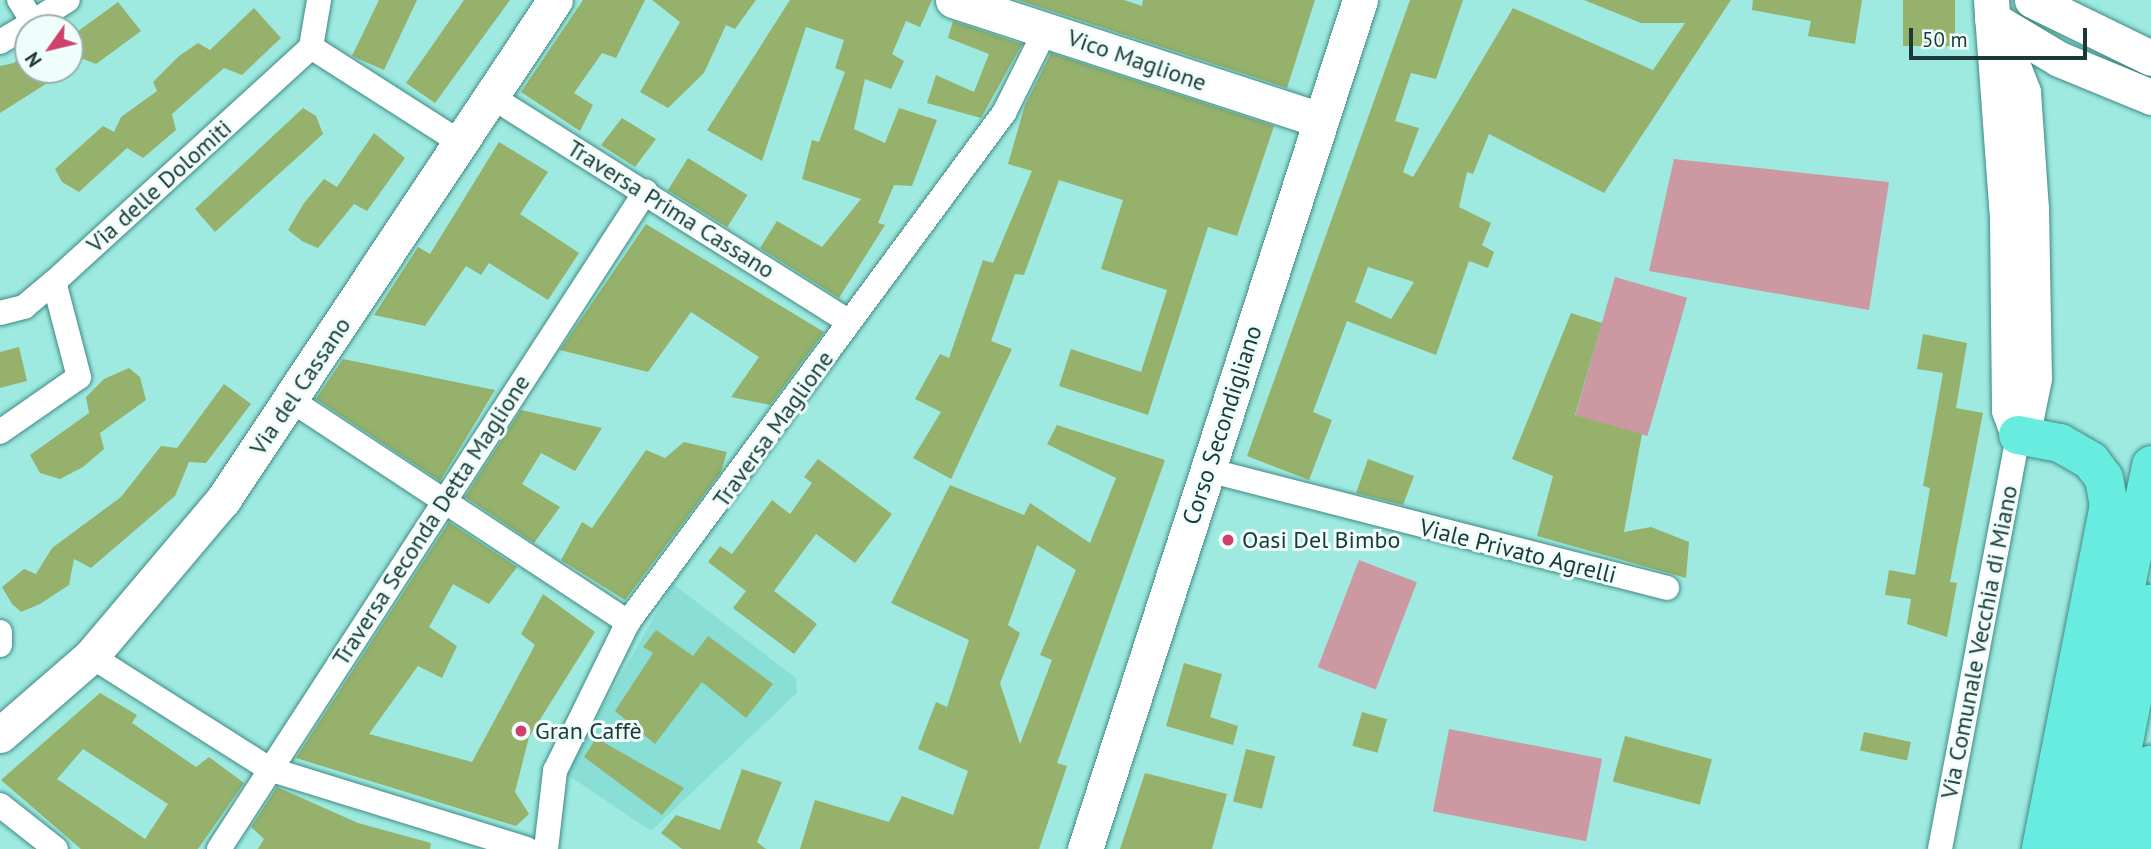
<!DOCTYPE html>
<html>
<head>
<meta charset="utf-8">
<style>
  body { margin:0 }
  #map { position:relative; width:2151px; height:849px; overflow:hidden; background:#9eeae1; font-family:"PT Sans",sans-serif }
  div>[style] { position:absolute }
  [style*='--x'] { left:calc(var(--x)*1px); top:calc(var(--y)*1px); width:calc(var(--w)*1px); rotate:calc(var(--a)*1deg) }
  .built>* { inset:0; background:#89dfd5 }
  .green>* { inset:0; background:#cc98a2; transform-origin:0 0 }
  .building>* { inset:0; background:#95b16b; transform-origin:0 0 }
  .roads { filter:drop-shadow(0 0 2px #3f8a83) drop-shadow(0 0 2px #3f8a83) }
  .street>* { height:24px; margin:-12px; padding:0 12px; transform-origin:12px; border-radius:12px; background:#fff }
  .secondary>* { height:35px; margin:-17.5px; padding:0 17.5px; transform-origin:17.5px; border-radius:17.5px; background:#fff }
  .highway>* { height:38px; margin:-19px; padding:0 19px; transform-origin:19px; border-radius:19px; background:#68ecdf }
  .dots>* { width:19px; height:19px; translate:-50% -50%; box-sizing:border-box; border:4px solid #effefb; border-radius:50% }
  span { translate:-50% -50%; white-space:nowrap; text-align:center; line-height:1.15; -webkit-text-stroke:6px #effefb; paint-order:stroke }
  .street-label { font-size:24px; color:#1b3a37 }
  .poi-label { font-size:24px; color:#1b3a37 }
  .left { translate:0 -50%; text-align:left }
  .north { position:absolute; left:14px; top:14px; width:70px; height:70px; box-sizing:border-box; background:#effefb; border:2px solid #9ab0ad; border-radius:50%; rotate:236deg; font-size:19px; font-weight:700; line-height:28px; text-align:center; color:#1b3a37 }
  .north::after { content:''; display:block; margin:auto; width:24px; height:32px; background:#cf416c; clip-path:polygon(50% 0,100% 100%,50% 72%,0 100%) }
  .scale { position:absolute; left:1909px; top:28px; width:178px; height:32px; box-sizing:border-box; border:4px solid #1b3a37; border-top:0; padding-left:9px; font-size:21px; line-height:24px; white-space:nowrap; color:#1b3a37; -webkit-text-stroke:5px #effefb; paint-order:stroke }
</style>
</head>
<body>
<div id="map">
  <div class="built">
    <div style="clip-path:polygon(673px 584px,796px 678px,797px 693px,651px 831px,565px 773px)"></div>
  </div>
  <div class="green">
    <div style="clip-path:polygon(1674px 159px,1889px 182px,1869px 310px,1649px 271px)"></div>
    <div style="left:1615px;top:277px;width:75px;height:144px;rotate:16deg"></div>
    <div style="left:1359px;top:560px;width:62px;height:115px;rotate:21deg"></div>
    <div style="left:1449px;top:729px;width:156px;height:84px;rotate:11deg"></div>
  </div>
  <div class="building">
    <div style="clip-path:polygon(379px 0,417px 0,384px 70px,352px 56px)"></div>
    <div style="clip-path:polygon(464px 0,510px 0,435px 103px,406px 83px)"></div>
    <div style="clip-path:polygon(583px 0,645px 0,616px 58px,602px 53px,574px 93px,593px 105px,580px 131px,521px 92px)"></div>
    <div style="clip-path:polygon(652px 0,756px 0,735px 29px,726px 25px,704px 73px,668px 108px,640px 92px,680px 22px)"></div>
    <div style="clip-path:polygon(790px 0,932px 0,920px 27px,906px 21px,892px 54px,904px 61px,891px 89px,865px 79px,854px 129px,885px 143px,899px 108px,937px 120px,912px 186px,894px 185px,878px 223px,885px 225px,839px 298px,760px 248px,777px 221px,822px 247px,861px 199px,802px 179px,812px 140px,819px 142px,845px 72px,835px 68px,844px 40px,806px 27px,762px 161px,707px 130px)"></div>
    <div style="clip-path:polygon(1018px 0,1124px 0,1142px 6px,1143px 0,1315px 0,1287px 88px)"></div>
    <div style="clip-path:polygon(evenodd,1410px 0,1463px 0,1436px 79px,1411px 73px,1395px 121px,1419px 128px,1403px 172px,1413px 177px,1513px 8px,1653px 70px,1685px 23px,1641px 23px,1584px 0,1731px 0,1604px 193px,1489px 134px,1473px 174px,1467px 172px,1459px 207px,1491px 223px,1482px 245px,1494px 252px,1488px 268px,1469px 261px,1436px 355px,1347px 321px,1313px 412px,1332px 420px,1309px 480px,1247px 456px,1410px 0,1368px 267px,1414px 282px,1391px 319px,1355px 302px,1368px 267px)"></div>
    <div style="clip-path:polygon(1753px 0,1862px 0,1855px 44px,1808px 36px,1811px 21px,1752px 10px)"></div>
    <div style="left:1903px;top:0;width:52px;height:46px"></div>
    <div style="clip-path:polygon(118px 2px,141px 31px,96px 64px,83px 59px,70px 68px,70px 37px)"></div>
    <div style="clip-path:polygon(254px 8px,281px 38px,242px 75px,224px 68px,172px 114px,176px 130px,143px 158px,127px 148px,79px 192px,62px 182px,55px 169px,103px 126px,114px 132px,121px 117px,157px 91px,153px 82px,179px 56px,198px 43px,210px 50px)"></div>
    <div style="clip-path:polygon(953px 21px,1022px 44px,981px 118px,927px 103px,936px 75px,974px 92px,989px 54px,948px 38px)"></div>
    <div style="clip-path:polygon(28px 47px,28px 70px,68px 70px,0 113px,0 66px,14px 63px)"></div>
    <div style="clip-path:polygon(1051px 53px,1274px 126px,1237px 236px,1208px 227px,1148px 415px,1059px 386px,1071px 349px,1141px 372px,1167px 290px,1101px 269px,1123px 200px,1059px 180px,1024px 275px,1015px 274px,991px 341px,1012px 349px,951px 479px,913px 458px,941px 412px,915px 399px,940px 354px,949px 358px,983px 260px,993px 263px,1032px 171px,1008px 164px,1025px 105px)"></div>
    <div style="clip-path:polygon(303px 108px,316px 116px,323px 134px,215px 232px,195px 209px)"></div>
    <div style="clip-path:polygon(622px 118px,656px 139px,635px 167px,601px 145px)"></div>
    <div style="clip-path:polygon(374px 133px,405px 158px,367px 211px,354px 204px,318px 248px,302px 241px,288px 230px,304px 203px,324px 179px,337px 187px)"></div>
    <div style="clip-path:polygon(499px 142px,548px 172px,520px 214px,579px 253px,548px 300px,489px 263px,481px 275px,466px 266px,425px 326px,374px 315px,418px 247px,430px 254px)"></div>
    <div style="left:688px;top:158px;width:70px;height:38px;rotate:32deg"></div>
    <div style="clip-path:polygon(646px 224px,824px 332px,770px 405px,731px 397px,759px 357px,691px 312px,648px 372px,560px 350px)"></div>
    <div style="clip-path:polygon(1571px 313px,1602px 323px,1575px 415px,1642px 434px,1624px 532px,1651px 527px,1689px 542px,1686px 578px,1537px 536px,1553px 476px,1512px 459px)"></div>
    <div style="clip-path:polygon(1923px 334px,1967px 343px,1956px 408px,1983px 413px,1950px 582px,1957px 583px,1947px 637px,1907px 624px,1911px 599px,1885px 595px,1889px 570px,1915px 575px,1930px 488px,1923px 486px,1943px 373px,1917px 369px)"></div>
    <div style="clip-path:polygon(19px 347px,27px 381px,0 388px,0 352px)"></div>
    <div style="clip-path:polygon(343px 359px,495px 390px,440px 481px,316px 399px)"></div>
    <div style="clip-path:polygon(129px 368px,140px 377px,146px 400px,100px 433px,104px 449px,83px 467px,60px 479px,40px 473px,30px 455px,89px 413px,86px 397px,104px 379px)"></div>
    <div style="clip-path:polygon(224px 384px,251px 404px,206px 463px,189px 462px,175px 496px,91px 568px,74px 559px,69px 585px,40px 604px,21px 612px,12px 604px,2px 587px,24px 569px,36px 574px,52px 548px,121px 497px,161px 446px,177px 448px)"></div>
    <div style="clip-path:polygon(521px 410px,602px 428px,575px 471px,541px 453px,522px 484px,560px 507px,534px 543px,465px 497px)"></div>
    <div style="clip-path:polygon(evenodd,1057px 425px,1165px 460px,1057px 763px,1067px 766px,1039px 849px,800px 849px,815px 800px,889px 822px,902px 796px,953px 815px,968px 771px,918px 749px,936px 702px,947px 707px,969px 640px,891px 603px,950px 485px,1024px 515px,1030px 503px,1090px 543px,1116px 478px,1047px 444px,1057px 425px,1037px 545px,1076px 570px,1040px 655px,1052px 660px,1020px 744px,1000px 683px,1020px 633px,1008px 625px,1037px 545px)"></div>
    <div style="clip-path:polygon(684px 442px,727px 452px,721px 472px,625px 600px,561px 560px,582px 522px,592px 528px,646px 450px,665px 458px)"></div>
    <div style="clip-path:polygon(818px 459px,892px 514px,855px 563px,816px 534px,774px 591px,817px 624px,794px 654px,733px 608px,746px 591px,708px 562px,720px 546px,732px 554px,772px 500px,790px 514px,812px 483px,804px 477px)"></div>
    <div style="clip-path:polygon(1368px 459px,1414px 476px,1403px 505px,1356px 493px)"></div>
    <div style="clip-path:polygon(449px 522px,517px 567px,489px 604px,453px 584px,429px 627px,457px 646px,442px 678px,418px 666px,369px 734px,472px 762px,535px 645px,521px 634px,543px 594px,595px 632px,529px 737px,515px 792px,529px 814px,516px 826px,296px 758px)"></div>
    <div style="clip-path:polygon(656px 630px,693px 656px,708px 636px,773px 684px,746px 718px,702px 682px,655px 744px,615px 711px,653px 653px,643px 647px)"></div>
    <div style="clip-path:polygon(1184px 663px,1222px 674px,1210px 717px,1238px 726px,1233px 745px,1166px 726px)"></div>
    <div style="clip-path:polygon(evenodd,100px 693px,137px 715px,132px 723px,196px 767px,209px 757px,244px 783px,198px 849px,81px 849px,1px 780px,100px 693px,83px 749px,168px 804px,145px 839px,57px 779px,83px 749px)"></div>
    <div style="left:1362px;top:712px;width:26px;height:35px;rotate:16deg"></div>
    <div style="left:1864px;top:732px;width:48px;height:19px;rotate:12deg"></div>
    <div style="left:1625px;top:736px;width:90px;height:47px;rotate:15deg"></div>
    <div style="clip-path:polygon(596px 738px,684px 788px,662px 815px,584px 757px)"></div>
    <div style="left:1246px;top:749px;width:30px;height:54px;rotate:14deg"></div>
    <div style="clip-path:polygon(742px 769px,782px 782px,757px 842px,766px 849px,682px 849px,661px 833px,676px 815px,720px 830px)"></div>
    <div style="clip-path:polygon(1145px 773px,1227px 794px,1212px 849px,1120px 849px)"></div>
    <div style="clip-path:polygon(277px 787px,358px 823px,431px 843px,430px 849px,258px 849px,264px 839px,251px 827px)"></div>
  </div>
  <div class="roads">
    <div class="street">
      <div style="--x:33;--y:22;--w:41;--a:-32.2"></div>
      <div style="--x:0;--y:42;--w:39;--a:-31"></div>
      <div style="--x:33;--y:22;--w:26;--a:-122"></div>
      <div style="--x:311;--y:47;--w:178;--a:32.6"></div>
      <div style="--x:311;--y:47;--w:48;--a:-80.3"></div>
      <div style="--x:492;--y:97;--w:422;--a:32.2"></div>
      <div style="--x:0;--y:313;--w:25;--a:-14"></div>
      <div style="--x:24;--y:307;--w:39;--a:-40"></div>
      <div style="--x:54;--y:282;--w:348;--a:-42.4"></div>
      <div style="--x:291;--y:400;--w:404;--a:33.4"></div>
      <div style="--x:0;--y:432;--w:96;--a:-34.8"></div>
      <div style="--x:79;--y:377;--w:98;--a:-104.7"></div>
      <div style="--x:1208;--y:470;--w:474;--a:14.4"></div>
      <div style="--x:0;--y:632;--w:13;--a:90"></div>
      <div style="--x:91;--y:656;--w:211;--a:32.4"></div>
      <div style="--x:269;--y:769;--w:270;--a:17.2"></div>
      <div style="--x:0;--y:805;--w:71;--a:38.2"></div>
      <div style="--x:219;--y:849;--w:784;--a:-57.02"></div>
      <div style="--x:546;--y:849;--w:79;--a:-83.4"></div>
      <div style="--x:555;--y:771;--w:166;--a:-63.9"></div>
      <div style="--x:628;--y:622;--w:633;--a:-53.55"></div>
      <div style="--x:1004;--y:113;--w:94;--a:-63.4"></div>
      <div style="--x:1940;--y:849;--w:421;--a:-79.3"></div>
    </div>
    <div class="secondary">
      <div style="--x:953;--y:0;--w:387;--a:18.1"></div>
      <div style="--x:1991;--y:0;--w:220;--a:85.8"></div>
      <div style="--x:2007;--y:219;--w:191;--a:89.4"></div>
      <div style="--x:2009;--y:410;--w:27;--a:70"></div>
      <div style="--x:2032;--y:0;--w:132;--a:26"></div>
      <div style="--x:1992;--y:19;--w:78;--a:30.8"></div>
      <div style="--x:2059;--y:59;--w:100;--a:22.4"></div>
      <div style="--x:2003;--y:41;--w:55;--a:68.6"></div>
      <div style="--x:2023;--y:92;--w:116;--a:86.1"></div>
      <div style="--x:2031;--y:208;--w:170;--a:89"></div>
      <div style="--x:2034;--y:378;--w:50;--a:101.5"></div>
      <div style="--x:0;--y:735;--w:121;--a:-41"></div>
      <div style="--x:91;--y:656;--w:204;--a:-49.8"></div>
      <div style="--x:223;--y:500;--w:600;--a:-56.42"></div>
      <div style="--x:1085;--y:849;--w:892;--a:-72.05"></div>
    </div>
    <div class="highway">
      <div style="--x:2018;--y:435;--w:43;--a:10.8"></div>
      <div style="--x:2060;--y:443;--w:36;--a:30"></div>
      <div style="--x:2091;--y:461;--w:21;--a:53"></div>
      <div style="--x:2104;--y:478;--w:27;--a:80"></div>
      <div style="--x:2109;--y:505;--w:351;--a:101.2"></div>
      <div style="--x:2071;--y:849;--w:392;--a:-78.2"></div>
      <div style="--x:2103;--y:849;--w:250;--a:-78.9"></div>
      <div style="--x:2134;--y:849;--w:86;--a:-78.6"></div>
    </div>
  </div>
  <div class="dots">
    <div style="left:1228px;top:540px;background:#cf416c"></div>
    <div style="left:521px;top:731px;background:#cf416c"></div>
  </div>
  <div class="street-label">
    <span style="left:1137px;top:60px;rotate:19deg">Vico Maglione</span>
    <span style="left:159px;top:186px;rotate:-42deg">Via delle Dolomiti</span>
    <span style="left:671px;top:209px;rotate:32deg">Traversa Prima Cassano</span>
    <span style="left:300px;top:386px;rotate:-56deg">Via del Cassano</span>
    <span style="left:1222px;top:425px;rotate:-72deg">Corso Secondigliano</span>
    <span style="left:773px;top:429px;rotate:-54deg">Traversa Maglione</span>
    <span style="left:431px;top:520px;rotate:-57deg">Traversa Seconda Detta Maglione</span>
    <span style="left:1518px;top:551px;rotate:14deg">Viale Privato Agrelli</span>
    <span style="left:1979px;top:642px;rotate:-79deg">Via Comunale Vecchia di Miano</span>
  </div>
  <div class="poi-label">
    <span class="left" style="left:1242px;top:540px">Oasi Del Bimbo</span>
    <span class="left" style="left:535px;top:731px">Gran Caffè</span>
  </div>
  <div class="north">N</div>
  <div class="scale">50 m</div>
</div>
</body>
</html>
